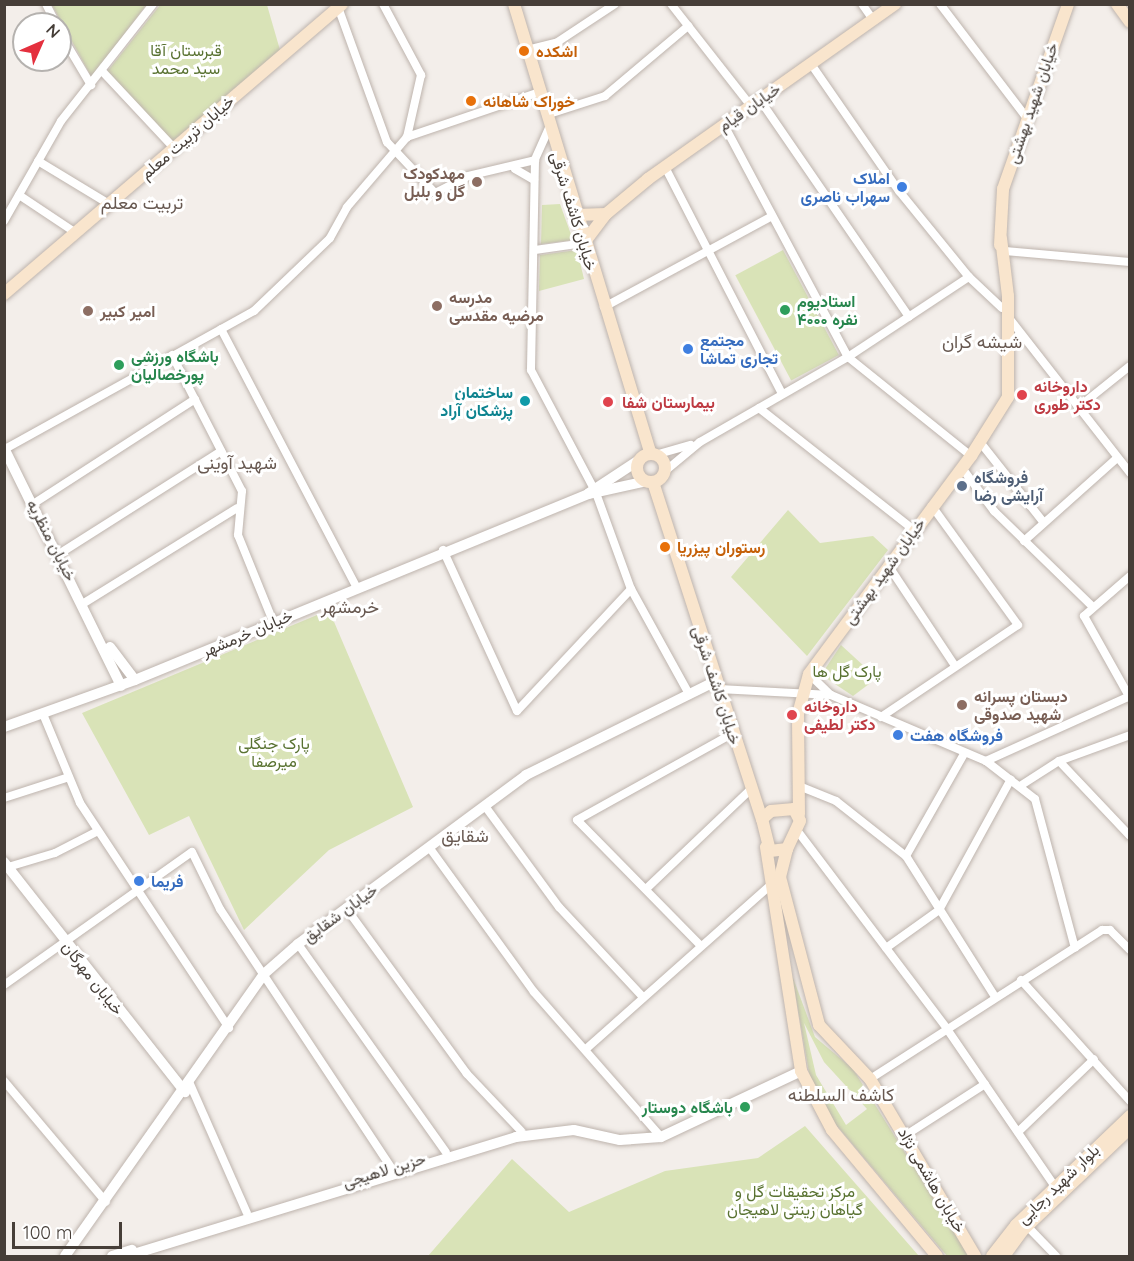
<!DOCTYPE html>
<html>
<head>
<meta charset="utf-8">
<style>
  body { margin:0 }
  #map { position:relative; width:1134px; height:1261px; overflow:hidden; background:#f3eeea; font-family:Quicksand,Vazirmatn,sans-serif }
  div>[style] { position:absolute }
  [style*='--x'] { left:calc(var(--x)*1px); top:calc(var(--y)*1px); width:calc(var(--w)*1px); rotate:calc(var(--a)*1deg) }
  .green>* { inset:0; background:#d9e3b7; transform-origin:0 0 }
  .roads { filter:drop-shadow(0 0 2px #beb4ad) drop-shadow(0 0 2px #beb4ad) }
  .minor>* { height:8px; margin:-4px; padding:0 4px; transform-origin:4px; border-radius:4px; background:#fff }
  .tertiary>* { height:10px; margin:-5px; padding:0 5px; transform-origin:5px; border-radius:5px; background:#fff }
  .secondary>* { height:12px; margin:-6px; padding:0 6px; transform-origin:6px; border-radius:6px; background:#f9e5cd }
  .secondary>.ring { margin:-6px; padding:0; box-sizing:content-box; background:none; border:12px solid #f9e5cd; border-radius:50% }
  .dots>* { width:16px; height:16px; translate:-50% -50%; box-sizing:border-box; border:3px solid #fff; border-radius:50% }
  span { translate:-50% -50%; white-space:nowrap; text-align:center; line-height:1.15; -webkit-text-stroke:6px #fff; paint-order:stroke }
  .park-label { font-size:16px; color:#597231 }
  .food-label { font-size:16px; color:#c56008; font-weight:700 }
  .left { translate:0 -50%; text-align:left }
  .street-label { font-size:16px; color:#463e38 }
  .education-label { font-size:16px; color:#785e54; font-weight:700 }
  .right { translate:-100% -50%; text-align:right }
  .shop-label { font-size:16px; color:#366cbe; font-weight:700 }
  .leisure-label { font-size:16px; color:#27864d; font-weight:700 }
  .health-label { font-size:16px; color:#be3a42; font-weight:700 }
  .culture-label { font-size:16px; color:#0d838f; font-weight:700 }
  .service-label { font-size:16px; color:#4e5e75; font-weight:700 }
  .neighbourhood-label { font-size:18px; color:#685951 }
  .frame { position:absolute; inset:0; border:6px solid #463e38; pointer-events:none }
  .north { position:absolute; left:12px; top:12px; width:60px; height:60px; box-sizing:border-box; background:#fff; border:2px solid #b5b2af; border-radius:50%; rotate:45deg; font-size:16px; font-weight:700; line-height:24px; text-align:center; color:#463e38 }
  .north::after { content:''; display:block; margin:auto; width:21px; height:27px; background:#e4303e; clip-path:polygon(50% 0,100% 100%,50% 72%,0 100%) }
  .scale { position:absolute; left:12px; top:1222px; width:110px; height:27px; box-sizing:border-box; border:3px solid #463e38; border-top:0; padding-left:8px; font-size:18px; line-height:21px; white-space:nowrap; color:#463e38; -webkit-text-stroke:4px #fff; paint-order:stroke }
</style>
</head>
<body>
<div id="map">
  <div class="green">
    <div style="clip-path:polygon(52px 5px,146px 5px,92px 78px)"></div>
    <div style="clip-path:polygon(160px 5px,267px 5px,280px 50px,172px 143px,106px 73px)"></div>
    <div style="clip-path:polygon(560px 204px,573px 240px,541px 244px,542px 205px)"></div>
    <div style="clip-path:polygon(577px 250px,584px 279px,539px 291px,540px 255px)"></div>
    <div style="left:783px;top:250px;width:119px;height:54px;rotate:62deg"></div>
    <div style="clip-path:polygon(788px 510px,820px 543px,873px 536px,888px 550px,807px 656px,731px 577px)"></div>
    <div style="clip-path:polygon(329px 610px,413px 807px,329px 850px,244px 930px,189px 816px,149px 835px,82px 713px)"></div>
    <div style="clip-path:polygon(841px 645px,877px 678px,853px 696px,826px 678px,825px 669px)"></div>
    <div style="clip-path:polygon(evenodd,792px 975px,815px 1037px,853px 1069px,969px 1256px,947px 1256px,833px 1121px,810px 1078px,792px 975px,804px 1023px,824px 1062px,867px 1109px,846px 1125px,816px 1075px,804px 1023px)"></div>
    <div style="clip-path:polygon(805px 1126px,919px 1256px,428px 1256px,512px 1159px,569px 1212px,665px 1171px,758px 1158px)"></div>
  </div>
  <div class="roads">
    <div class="minor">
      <div style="--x:46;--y:4;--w:22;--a:63"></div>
      <div style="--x:383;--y:4;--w:81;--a:61.8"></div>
      <div style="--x:421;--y:75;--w:64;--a:102.7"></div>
      <div style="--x:671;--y:4;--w:130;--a:51.9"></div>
      <div style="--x:862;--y:4;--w:19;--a:55"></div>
      <div style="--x:940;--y:4;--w:143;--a:52.7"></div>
      <div style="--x:338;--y:7;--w:144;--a:70.1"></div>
      <div style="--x:387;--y:142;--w:70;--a:46.7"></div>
      <div style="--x:435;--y:193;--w:37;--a:-27"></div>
      <div style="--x:468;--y:176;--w:69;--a:-13.4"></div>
      <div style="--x:60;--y:33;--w:61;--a:59.2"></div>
      <div style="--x:527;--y:50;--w:30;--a:-14"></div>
      <div style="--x:556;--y:43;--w:71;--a:-33.5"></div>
      <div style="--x:811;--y:64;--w:155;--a:55.3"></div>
      <div style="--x:899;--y:191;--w:111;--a:50.9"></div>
      <div style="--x:969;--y:277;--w:45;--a:43.2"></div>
      <div style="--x:102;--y:71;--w:105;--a:46.9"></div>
      <div style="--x:760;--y:100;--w:263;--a:55.5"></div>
      <div style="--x:546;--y:115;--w:62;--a:-17.9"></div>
      <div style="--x:605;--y:96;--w:109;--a:-40.1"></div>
      <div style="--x:724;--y:125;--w:263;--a:61.9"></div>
      <div style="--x:848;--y:357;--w:158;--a:38.8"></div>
      <div style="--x:549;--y:128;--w:35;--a:114"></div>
      <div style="--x:535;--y:160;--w:210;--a:91.1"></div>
      <div style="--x:531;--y:370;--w:139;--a:62.1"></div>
      <div style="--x:596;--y:493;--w:102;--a:70"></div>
      <div style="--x:631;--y:589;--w:120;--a:61.1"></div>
      <div style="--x:38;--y:161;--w:83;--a:31.2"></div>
      <div style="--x:665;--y:167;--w:255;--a:62.7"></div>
      <div style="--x:515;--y:169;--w:22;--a:30"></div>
      <div style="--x:19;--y:195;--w:69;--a:33.7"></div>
      <div style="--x:4;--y:221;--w:115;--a:-60.3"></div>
      <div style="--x:61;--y:121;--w:149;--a:-51.8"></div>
      <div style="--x:535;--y:250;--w:49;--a:-8.1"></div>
      <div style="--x:1005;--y:251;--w:125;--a:5"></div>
      <div style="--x:604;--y:307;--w:191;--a:-28.4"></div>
      <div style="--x:1009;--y:318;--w:197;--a:52"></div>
      <div style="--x:221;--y:329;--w:290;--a:62.3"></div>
      <div style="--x:172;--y:355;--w:153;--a:62.8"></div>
      <div style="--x:242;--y:491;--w:44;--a:95.2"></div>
      <div style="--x:238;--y:535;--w:93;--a:67.9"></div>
      <div style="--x:1080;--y:406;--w:64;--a:-38.7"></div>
      <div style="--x:759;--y:408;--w:197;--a:38.2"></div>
      <div style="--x:980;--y:442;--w:103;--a:51.7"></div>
      <div style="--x:5;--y:449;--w:285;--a:-29"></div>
      <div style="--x:254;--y:311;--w:105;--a:-43.8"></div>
      <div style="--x:330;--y:238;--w:35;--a:-61"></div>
      <div style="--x:347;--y:207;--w:92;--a:-49.4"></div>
      <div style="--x:407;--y:137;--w:140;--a:-18.7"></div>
      <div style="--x:655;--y:455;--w:37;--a:-16"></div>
      <div style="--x:962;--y:468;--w:54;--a:53.3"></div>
      <div style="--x:994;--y:511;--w:138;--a:44.1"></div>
      <div style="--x:664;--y:472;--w:47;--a:-39.8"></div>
      <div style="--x:700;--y:442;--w:171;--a:-29.9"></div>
      <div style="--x:848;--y:357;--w:145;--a:-33.5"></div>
      <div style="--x:33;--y:504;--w:193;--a:-32.9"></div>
      <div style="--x:1024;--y:541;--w:125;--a:-41.7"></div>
      <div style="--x:443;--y:550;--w:177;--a:65.3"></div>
      <div style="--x:517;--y:711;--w:167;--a:-46.9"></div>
      <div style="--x:59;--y:554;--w:192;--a:-32.4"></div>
      <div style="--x:888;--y:565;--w:121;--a:56.4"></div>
      <div style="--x:1130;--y:576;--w:61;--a:139"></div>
      <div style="--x:1084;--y:616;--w:94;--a:60.7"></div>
      <div style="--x:84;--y:603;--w:180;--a:-31.8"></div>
      <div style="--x:809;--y:674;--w:30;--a:44"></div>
      <div style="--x:831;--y:695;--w:168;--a:23.1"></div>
      <div style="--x:986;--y:761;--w:158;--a:-24.3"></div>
      <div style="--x:719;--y:689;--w:112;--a:3.1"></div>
      <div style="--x:43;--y:714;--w:96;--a:67.4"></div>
      <div style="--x:80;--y:803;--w:270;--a:56.5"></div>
      <div style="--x:881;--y:717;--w:165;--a:-33.9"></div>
      <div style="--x:1018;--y:625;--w:147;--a:-125.9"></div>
      <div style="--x:986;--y:761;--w:62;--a:37.8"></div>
      <div style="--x:1035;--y:799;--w:154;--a:75"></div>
      <div style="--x:1059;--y:761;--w:103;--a:46.6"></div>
      <div style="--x:799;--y:786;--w:40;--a:22"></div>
      <div style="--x:836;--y:801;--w:89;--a:38.2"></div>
      <div style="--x:906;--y:856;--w:167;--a:57.7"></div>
      <div style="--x:1020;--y:786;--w:46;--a:-32.7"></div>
      <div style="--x:1059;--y:761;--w:76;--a:-20.1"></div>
      <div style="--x:4;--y:798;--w:68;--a:-17.9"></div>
      <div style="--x:485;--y:806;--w:125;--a:53.8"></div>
      <div style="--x:559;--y:907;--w:123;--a:47"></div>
      <div style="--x:796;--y:829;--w:251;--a:52.9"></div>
      <div style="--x:947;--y:1029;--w:191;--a:55.6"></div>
      <div style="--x:429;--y:847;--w:179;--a:54.1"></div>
      <div style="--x:534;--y:992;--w:193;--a:48.8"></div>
      <div style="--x:906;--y:856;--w:117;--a:-60.4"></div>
      <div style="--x:8;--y:867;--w:49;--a:-16.6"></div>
      <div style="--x:55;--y:853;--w:48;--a:-27.1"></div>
      <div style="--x:646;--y:889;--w:142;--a:-43.6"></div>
      <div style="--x:346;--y:908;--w:205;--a:53.9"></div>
      <div style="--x:467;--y:1074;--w:79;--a:46.5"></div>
      <div style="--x:298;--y:944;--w:255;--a:54.6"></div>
      <div style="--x:700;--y:945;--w:175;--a:-134.5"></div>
      <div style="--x:577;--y:820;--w:179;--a:-29.1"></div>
      <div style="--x:886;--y:948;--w:65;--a:-35.6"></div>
      <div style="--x:939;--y:910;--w:149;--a:-61.2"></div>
      <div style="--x:1021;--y:980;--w:163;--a:48"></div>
      <div style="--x:4;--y:985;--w:230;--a:-35.3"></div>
      <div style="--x:192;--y:852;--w:64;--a:63.8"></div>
      <div style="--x:220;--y:909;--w:310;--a:56.5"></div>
      <div style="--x:586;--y:1049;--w:251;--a:-41.6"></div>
      <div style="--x:870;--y:1079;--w:276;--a:-32.7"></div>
      <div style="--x:1102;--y:930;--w:8;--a:0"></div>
      <div style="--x:1110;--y:930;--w:28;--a:45"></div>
      <div style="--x:4;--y:1081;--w:158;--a:49.9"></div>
      <div style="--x:190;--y:1084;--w:141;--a:66.2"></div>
      <div style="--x:1018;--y:1132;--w:105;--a:-43.8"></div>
      <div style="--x:906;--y:1135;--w:94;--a:-32.8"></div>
      <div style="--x:1027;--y:1226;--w:42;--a:46"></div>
    </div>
    <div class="tertiary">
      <div style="--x:4;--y:448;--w:265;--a:63.8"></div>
      <div style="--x:589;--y:493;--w:60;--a:-33.4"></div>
      <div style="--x:110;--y:647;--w:41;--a:52.9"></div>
      <div style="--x:4;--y:727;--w:139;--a:-19.7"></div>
      <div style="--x:135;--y:680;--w:490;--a:-22.3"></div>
      <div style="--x:588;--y:494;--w:60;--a:-12.4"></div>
      <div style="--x:4;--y:862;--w:293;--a:51.8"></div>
      <div style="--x:65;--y:1256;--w:345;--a:-54.8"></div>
      <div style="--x:264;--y:974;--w:45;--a:-41.4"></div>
      <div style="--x:298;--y:944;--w:284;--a:-36.5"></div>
      <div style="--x:526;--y:775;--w:212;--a:-26.3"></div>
      <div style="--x:112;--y:1256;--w:21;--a:-17"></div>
      <div style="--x:127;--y:1256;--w:407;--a:-17"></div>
      <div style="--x:516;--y:1137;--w:58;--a:-6.9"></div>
      <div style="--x:574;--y:1130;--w:47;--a:12.3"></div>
      <div style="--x:620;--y:1140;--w:41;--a:-4.2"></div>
      <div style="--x:661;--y:1137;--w:155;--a:-25.2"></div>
    </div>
    <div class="secondary">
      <div style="--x:514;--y:4;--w:470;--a:73.1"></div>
      <div style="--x:1117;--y:4;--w:22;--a:54"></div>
      <div style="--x:576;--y:215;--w:30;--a:-2"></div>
      <div style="--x:584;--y:243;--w:36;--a:-53"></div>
      <div style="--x:606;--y:214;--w:55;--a:-39.8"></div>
      <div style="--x:648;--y:179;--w:303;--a:-35.3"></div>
      <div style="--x:1000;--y:245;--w:56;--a:-86.9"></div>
      <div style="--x:1003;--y:189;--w:196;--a:-70.6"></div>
      <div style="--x:4;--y:294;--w:445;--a:-40.6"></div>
      <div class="ring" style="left:637px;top:454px;width:16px;height:16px"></div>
      <div style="--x:653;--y:482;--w:354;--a:72.1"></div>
      <div style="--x:794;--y:809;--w:13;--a:63"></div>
      <div style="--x:800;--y:821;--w:31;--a:115"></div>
      <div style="--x:787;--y:849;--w:17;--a:173"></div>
      <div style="--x:770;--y:851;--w:33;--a:-104"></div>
      <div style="--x:762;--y:819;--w:12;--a:-42"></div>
      <div style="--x:771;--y:811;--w:23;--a:-5"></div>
      <div style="--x:799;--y:814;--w:100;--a:-90.6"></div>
      <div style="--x:798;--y:714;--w:41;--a:-74.6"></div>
      <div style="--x:809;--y:674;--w:272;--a:-53.4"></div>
      <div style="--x:971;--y:456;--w:70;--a:-57.9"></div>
      <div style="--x:1008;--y:397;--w:101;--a:-90"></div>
      <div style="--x:1008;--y:296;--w:58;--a:-96.9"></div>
      <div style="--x:766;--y:847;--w:227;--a:81.1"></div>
      <div style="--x:801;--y:1071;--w:67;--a:62.3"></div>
      <div style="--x:832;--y:1130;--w:164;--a:50.2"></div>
      <div style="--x:787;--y:849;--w:29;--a:104"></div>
      <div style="--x:780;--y:877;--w:153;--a:75.2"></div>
      <div style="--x:819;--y:1025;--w:74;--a:46.6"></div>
      <div style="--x:870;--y:1079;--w:206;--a:59.3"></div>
      <div style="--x:992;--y:1256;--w:39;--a:-52"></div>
      <div style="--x:1016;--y:1225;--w:158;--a:-43.7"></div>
      <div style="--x:1004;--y:1256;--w:31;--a:-54"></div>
      <div style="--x:1022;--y:1231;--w:149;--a:-43.6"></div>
    </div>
  </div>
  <div class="dots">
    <div style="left:524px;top:51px;background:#e8710a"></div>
    <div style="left:471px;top:101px;background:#e8710a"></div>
    <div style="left:477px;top:182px;background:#8d6e63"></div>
    <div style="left:902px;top:187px;background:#3f7fe0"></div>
    <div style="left:437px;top:306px;background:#8d6e63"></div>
    <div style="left:785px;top:310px;background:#2e9e5b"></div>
    <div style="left:88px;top:311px;background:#8d6e63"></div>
    <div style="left:688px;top:349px;background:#3f7fe0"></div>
    <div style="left:119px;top:365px;background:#2e9e5b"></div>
    <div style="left:1022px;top:395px;background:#e0444e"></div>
    <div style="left:525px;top:401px;background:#0f9aa8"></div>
    <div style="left:608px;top:402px;background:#e0444e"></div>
    <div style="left:962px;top:486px;background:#5c6f8a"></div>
    <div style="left:665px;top:547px;background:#e8710a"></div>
    <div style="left:962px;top:705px;background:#8d6e63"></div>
    <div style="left:792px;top:715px;background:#e0444e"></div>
    <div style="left:898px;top:735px;background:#3f7fe0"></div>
    <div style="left:139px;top:881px;background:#3f7fe0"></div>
    <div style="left:745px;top:1107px;background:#2e9e5b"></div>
  </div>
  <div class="park-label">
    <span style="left:186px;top:59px">قبرستان آقا<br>سید محمد</span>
    <span style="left:847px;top:671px">پارک گل ها</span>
    <span style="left:274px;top:752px">پارک جنگلی<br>میرصفا</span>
    <span style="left:795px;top:1200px">مرکز تحقیقات گل و<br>گیاهان زینتی لاهیجان</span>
  </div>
  <div class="food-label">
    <span class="left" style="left:536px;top:51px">اشکده</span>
    <span class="left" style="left:483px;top:101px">خوراک شاهانه</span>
    <span class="left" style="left:677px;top:547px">رستوران پیزریا</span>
  </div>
  <div class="street-label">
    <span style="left:1032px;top:103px;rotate:-71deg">خیابان شهید بهشتی</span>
    <span style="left:749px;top:107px;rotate:-35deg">خیابان قیام</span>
    <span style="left:187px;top:137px;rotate:-41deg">خیابان تربیت معلم</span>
    <span style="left:574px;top:211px;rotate:73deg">خیابان کاشف شرقی</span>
    <span style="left:52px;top:540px;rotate:63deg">خیابان منظریه</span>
    <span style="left:884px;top:571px;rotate:-54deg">خیابان شهید بهشتی</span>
    <span style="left:247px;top:633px;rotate:-23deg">خیابان خرمشهر</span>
    <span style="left:717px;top:685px;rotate:72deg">خیابان کاشف شرقی</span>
    <span style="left:340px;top:913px;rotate:-36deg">خیابان شقایق</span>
    <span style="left:93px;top:978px;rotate:52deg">خیابان مهرگان</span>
    <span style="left:384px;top:1170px;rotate:-17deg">حزین لاهیجی</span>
    <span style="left:932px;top:1180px;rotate:60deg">خیابان هاشمی نژاد</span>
    <span style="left:1058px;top:1184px;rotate:-44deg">بلوار شهید رجایی</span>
  </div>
  <div class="education-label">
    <span class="right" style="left:465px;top:182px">مهدکودک<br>گل و بلبل</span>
    <span class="left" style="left:449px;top:306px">مدرسه<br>مرضیه مقدسی</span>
    <span class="left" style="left:100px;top:311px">امیر کبیر</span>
    <span class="left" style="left:974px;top:705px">دبستان پسرانه<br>شهید صدوقی</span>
  </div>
  <div class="shop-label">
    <span class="right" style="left:890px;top:187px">املاک<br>سهراب ناصری</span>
    <span class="left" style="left:700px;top:349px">مجتمع<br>تجاری تماشا</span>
    <span class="left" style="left:910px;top:735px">فروشگاه هفت</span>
    <span class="left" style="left:151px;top:881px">فریما</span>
  </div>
  <div class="leisure-label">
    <span class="left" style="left:797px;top:310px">استادیوم<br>۴۰۰۰ نفره</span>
    <span class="left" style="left:131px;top:365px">باشگاه ورزشی<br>پورخصالیان</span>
    <span class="right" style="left:733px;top:1107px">باشگاه دوستار</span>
  </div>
  <div class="health-label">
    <span class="left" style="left:1034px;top:395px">داروخانه<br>دکتر طوری</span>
    <span class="left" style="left:622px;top:402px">بیمارستان شفا</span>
    <span class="left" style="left:804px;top:715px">داروخانه<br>دکتر لطیفی</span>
  </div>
  <div class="culture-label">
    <span class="right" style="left:513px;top:401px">ساختمان<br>پزشکان آراد</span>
  </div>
  <div class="service-label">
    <span class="left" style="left:974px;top:486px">فروشگاه<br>آرایشی رضا</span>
  </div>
  <div class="neighbourhood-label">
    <span style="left:142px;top:203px">تربیت معلم</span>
    <span style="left:982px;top:342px">شیشه گران</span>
    <span style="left:237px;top:463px">شهید آوینی</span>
    <span style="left:350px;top:607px">خرمشهر</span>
    <span style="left:465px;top:836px">شقایق</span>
    <span style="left:841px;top:1095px">کاشف السلطنه</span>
  </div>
  <div class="frame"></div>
  <div class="north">N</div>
  <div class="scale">100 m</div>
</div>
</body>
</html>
